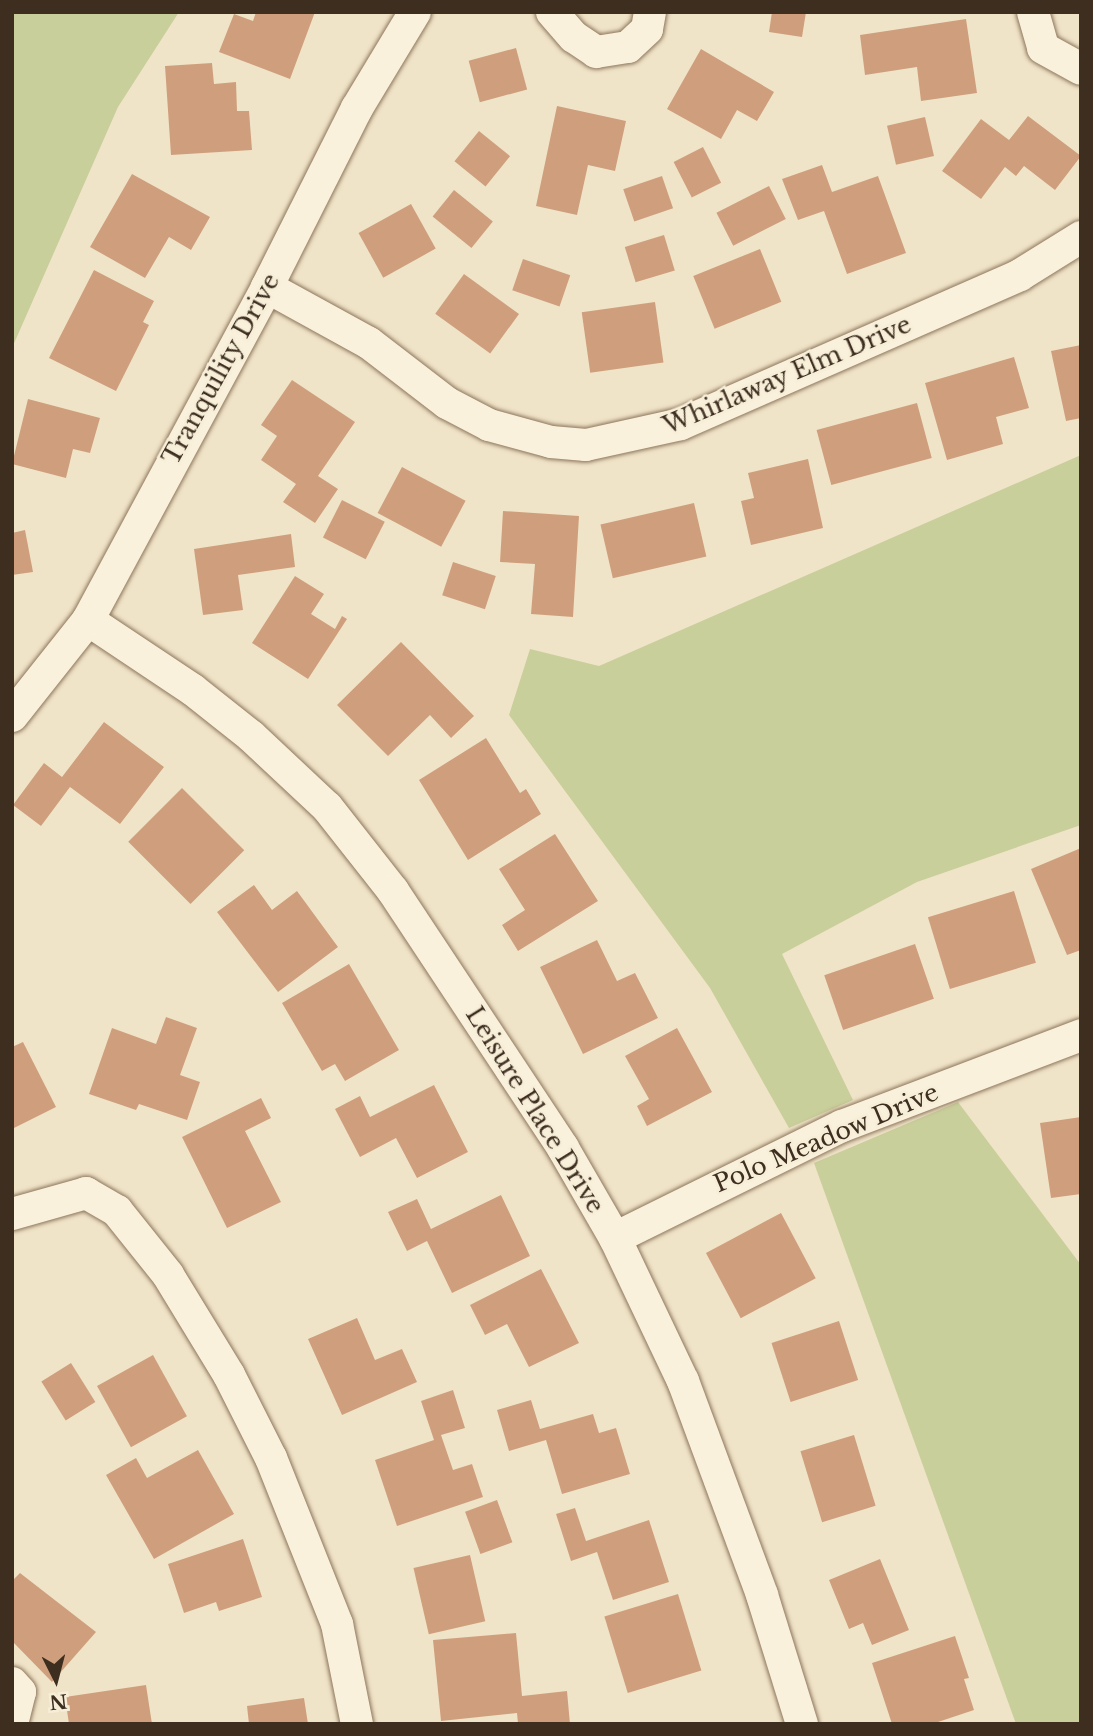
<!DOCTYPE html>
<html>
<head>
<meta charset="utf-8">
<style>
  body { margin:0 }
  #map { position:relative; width:1093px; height:1736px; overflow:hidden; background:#f0e4c8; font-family:"Libre Baskerville",serif }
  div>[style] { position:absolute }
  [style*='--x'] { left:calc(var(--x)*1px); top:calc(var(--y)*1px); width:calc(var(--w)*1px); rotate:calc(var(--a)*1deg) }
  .green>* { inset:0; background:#c9cf9b }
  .building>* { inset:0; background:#cf9f7d; transform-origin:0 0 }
  .roads { filter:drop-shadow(0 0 2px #8d765c) drop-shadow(0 0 2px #8d765c) }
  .minor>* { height:32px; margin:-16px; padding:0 16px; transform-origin:16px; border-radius:16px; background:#faf1dc }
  span { translate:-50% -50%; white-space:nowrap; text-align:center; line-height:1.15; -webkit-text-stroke:5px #f7eed8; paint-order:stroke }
  .street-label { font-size:24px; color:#3d2e20 }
  .frame { position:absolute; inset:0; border:14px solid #3d2e20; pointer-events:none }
  .north { position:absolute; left:21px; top:1645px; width:70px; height:70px; -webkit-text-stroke:5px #f7eed8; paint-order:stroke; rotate:174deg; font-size:19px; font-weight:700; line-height:28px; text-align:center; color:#3d2e20 }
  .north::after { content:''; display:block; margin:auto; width:24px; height:32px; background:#3d2e20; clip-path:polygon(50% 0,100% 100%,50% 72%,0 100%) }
</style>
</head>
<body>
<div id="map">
  <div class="green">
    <div style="clip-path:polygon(12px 12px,179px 12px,118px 107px,12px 348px)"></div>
    <div style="clip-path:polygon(1081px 455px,1081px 825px,917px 882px,782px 954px,853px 1100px,789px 1128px,710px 988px,509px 715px,530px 649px,599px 666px)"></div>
    <div style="clip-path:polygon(958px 1102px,1081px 1265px,1081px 1724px,1016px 1724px,814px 1163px)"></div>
  </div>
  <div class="building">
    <div style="clip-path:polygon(256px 12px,315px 12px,290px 79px,219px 52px,234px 14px,253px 21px)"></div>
    <div style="clip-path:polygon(772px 12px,806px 12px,802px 37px,769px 32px)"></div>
    <div style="clip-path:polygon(966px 19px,977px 93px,921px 101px,917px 67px,865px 75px,860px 35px)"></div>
    <div style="left:516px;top:48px;width:43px;height:49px;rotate:75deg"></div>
    <div style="clip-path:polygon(701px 49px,774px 92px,757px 121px,737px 110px,721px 139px,667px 109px)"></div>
    <div style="clip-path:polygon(212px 63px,214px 84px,236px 82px,237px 111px,249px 111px,252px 150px,171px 155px,165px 66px)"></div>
    <div style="clip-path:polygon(557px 106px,626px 121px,615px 171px,588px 165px,577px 215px,536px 206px)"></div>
    <div style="clip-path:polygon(1028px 116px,1081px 156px,1055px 190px,1024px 166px,1016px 176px,1005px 167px,981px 199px,942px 171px,981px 119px,1009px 140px)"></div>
    <div style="left:925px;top:117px;width:40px;height:39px;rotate:77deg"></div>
    <div style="left:479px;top:131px;width:40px;height:39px;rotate:39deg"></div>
    <div style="left:703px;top:147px;width:40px;height:33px;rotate:63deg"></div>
    <div style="clip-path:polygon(822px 165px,832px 192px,878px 176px,906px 253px,847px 274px,824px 211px,798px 220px,782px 179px)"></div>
    <div style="clip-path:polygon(132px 174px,210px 217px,191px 250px,169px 237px,145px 278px,90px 247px)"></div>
    <div style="left:662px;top:176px;width:34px;height:41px;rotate:71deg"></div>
    <div style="left:769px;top:186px;width:37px;height:59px;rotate:63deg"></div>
    <div style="left:454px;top:190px;width:50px;height:34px;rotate:39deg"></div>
    <div style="left:411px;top:204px;width:51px;height:60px;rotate:61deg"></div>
    <div style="left:664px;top:235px;width:37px;height:41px;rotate:73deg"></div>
    <div style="left:760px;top:249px;width:57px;height:72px;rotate:68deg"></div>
    <div style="left:523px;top:259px;width:50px;height:33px;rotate:19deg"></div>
    <div style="clip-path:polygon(94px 270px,154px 301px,143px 322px,149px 325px,116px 391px,49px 358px)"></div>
    <div style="left:464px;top:274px;width:68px;height:49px;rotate:36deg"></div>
    <div style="left:655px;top:302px;width:61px;height:74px;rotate:82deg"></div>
    <div style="clip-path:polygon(1081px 345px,1081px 418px,1066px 421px,1051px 351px)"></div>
    <div style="clip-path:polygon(1014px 357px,1029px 408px,996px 417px,1003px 444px,947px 460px,925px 383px)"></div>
    <div style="clip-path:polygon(292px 380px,355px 422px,318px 476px,338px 489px,315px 523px,283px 502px,296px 484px,261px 460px,277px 436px,261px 425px)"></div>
    <div style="clip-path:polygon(28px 399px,100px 418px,90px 453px,73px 449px,66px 478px,12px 464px)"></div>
    <div style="left:917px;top:403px;width:57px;height:104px;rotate:75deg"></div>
    <div style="clip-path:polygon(808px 459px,823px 528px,751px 545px,741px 501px,754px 498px,748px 473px)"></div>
    <div style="left:402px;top:467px;width:72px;height:52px;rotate:28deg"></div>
    <div style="left:342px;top:500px;width:48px;height:42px;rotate:27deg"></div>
    <div style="left:694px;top:503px;width:55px;height:96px;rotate:77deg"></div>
    <div style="clip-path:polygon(503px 511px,579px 516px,573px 617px,531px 614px,535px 564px,500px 562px)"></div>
    <div style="clip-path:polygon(25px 530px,33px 572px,12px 575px,12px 533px)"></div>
    <div style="clip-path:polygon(291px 534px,295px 567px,238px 575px,243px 610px,203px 615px,194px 549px)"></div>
    <div style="left:453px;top:562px;width:45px;height:35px;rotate:18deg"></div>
    <div style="clip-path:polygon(295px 576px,324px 594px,311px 614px,335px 629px,342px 616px,347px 619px,308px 679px,252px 643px)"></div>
    <div style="clip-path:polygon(401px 642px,474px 716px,451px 738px,430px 715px,388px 756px,337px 705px)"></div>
    <div style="clip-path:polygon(104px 722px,164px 767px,120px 824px,70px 787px,41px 826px,13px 805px,44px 763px,62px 777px)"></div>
    <div style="clip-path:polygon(486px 738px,520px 793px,526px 789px,541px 814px,468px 860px,419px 780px)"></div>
    <div style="left:182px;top:788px;width:88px;height:76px;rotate:45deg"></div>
    <div style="clip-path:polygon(555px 834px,598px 901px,518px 951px,502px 925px,525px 910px,499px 869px)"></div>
    <div style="clip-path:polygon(1081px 848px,1081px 950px,1067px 955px,1031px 869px)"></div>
    <div style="clip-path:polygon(254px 885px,272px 910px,297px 891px,338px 947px,278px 992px,217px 912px)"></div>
    <div style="left:1014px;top:891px;width:75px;height:90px;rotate:73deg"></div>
    <div style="clip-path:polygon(597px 940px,617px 981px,635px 973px,658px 1018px,583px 1054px,540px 967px)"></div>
    <div style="left:915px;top:944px;width:58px;height:96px;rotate:71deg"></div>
    <div style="clip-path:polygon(349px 964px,399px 1050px,345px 1081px,335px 1064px,322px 1071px,282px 1003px)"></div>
    <div style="clip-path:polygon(166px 1017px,197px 1028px,180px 1075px,200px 1082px,187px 1120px,139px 1104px,136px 1110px,89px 1094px,112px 1028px,156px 1044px)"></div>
    <div style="clip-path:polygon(677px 1028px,712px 1092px,647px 1126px,637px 1106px,649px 1099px,625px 1056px)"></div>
    <div style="clip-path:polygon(23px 1042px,56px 1107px,12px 1129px,12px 1047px)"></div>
    <div style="clip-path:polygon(434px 1085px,468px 1152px,417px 1178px,396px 1138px,360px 1157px,335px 1109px,360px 1096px,370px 1117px)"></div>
    <div style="clip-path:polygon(261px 1098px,271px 1118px,245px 1131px,281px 1202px,227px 1228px,182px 1137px)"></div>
    <div style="clip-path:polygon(1081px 1117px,1081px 1194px,1051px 1198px,1040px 1123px)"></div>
    <div style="clip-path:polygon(501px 1195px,530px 1256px,452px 1293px,427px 1241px,407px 1251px,388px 1212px,417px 1199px,431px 1229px)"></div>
    <div style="left:781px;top:1213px;width:74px;height:85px;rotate:62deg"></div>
    <div style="clip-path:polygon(541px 1269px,579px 1343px,529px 1367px,507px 1324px,485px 1335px,470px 1305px)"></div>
    <div style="clip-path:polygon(357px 1318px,375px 1360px,402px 1349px,417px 1382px,342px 1415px,308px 1339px)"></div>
    <div style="left:839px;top:1321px;width:62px;height:71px;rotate:72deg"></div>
    <div style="left:153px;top:1355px;width:70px;height:64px;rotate:61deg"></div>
    <div style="left:71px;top:1363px;width:46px;height:35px;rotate:58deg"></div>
    <div style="clip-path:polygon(453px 1390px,465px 1428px,441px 1435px,453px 1470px,472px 1464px,483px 1497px,397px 1526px,375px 1460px,434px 1440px,421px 1401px)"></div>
    <div style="clip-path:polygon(531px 1400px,540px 1429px,593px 1414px,599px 1433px,616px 1428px,630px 1474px,562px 1494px,546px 1440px,509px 1451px,497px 1410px)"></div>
    <div style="left:854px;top:1435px;width:74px;height:56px;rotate:73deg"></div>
    <div style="clip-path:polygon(198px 1450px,234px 1514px,154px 1559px,106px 1475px,136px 1458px,147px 1478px)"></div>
    <div style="left:497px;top:1500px;width:45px;height:34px;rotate:70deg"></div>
    <div style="clip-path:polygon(575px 1508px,586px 1541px,649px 1520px,669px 1582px,613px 1600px,597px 1552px,571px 1561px,556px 1514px)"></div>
    <div style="clip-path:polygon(243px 1539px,262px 1597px,219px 1611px,216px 1602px,184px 1613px,168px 1564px)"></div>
    <div style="left:470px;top:1555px;width:68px;height:58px;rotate:77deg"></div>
    <div style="clip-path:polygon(880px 1559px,909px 1630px,872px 1645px,863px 1623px,849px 1629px,829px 1580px)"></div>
    <div style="clip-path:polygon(20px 1573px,96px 1632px,52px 1682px,12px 1641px,12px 1581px)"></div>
    <div style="left:678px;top:1594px;width:80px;height:77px;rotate:73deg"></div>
    <div style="clip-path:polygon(516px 1633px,522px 1696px,567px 1691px,570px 1724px,518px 1724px,517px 1713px,441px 1721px,433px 1640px)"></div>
    <div style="clip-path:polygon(955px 1636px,969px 1678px,964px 1679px,974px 1710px,932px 1724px,892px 1724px,872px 1663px)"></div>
    <div style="clip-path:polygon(146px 1685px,152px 1724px,69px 1724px,65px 1697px)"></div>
    <div style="clip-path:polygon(304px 1698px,308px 1724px,249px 1724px,247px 1706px)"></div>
  </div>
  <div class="roads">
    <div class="minor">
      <div style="--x:552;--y:12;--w:33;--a:49"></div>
      <div style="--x:574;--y:37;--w:27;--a:34"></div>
      <div style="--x:596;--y:52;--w:32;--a:-9"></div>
      <div style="--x:628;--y:47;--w:26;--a:-43"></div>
      <div style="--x:647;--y:29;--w:17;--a:-80"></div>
      <div style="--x:1033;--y:12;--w:37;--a:74"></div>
      <div style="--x:1043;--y:48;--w:43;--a:28.9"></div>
      <div style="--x:267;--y:287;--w:116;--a:28.8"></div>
      <div style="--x:369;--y:343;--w:98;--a:37.6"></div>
      <div style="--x:447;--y:403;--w:47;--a:27.6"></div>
      <div style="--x:489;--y:425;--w:64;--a:15.3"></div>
      <div style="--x:551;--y:442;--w:35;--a:5"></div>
      <div style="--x:586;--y:445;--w:97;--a:-12.5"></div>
      <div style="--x:681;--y:424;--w:370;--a:-23.7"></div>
      <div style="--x:1020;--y:275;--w:72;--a:-31.9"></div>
      <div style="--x:88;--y:620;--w:126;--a:33.7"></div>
      <div style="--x:193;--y:690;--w:74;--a:38.4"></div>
      <div style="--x:251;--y:736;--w:104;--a:43.1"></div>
      <div style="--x:327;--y:807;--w:107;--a:51.8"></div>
      <div style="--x:393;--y:891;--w:308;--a:56.5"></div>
      <div style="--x:563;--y:1148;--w:104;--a:60"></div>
      <div style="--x:615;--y:1238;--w:158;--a:64.6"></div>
      <div style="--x:683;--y:1381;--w:228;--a:69.7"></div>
      <div style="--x:762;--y:1595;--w:135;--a:72.8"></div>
      <div style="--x:12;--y:716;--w:122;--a:-51.6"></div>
      <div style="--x:88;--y:620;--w:378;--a:-61.7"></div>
      <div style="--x:267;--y:287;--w:200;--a:-63.3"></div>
      <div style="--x:357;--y:108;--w:112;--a:-58.9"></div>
      <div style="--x:12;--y:1214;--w:77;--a:-15.8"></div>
      <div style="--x:86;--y:1193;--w:36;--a:30"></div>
      <div style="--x:117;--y:1211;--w:82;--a:51.4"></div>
      <div style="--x:168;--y:1275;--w:117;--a:58.6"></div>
      <div style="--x:229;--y:1375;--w:93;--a:63.2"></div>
      <div style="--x:271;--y:1458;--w:179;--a:68.3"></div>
      <div style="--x:337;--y:1624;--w:102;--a:78.7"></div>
      <div style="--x:615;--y:1238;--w:253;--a:-26.3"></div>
      <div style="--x:842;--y:1126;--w:256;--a:-20.8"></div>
      <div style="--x:12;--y:1683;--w:12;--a:48"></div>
      <div style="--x:20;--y:1692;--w:32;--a:104"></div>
    </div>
  </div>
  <div class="street-label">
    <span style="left:221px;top:369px;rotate:-61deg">Tranquility Drive</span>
    <span style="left:787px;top:375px;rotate:-23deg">Whirlaway Elm Drive</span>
    <span style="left:535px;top:1110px;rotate:58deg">Leisure Place Drive</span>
    <span style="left:826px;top:1138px;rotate:-23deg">Polo Meadow Drive</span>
  </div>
  <div class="frame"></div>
  <div class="north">N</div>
</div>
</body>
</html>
